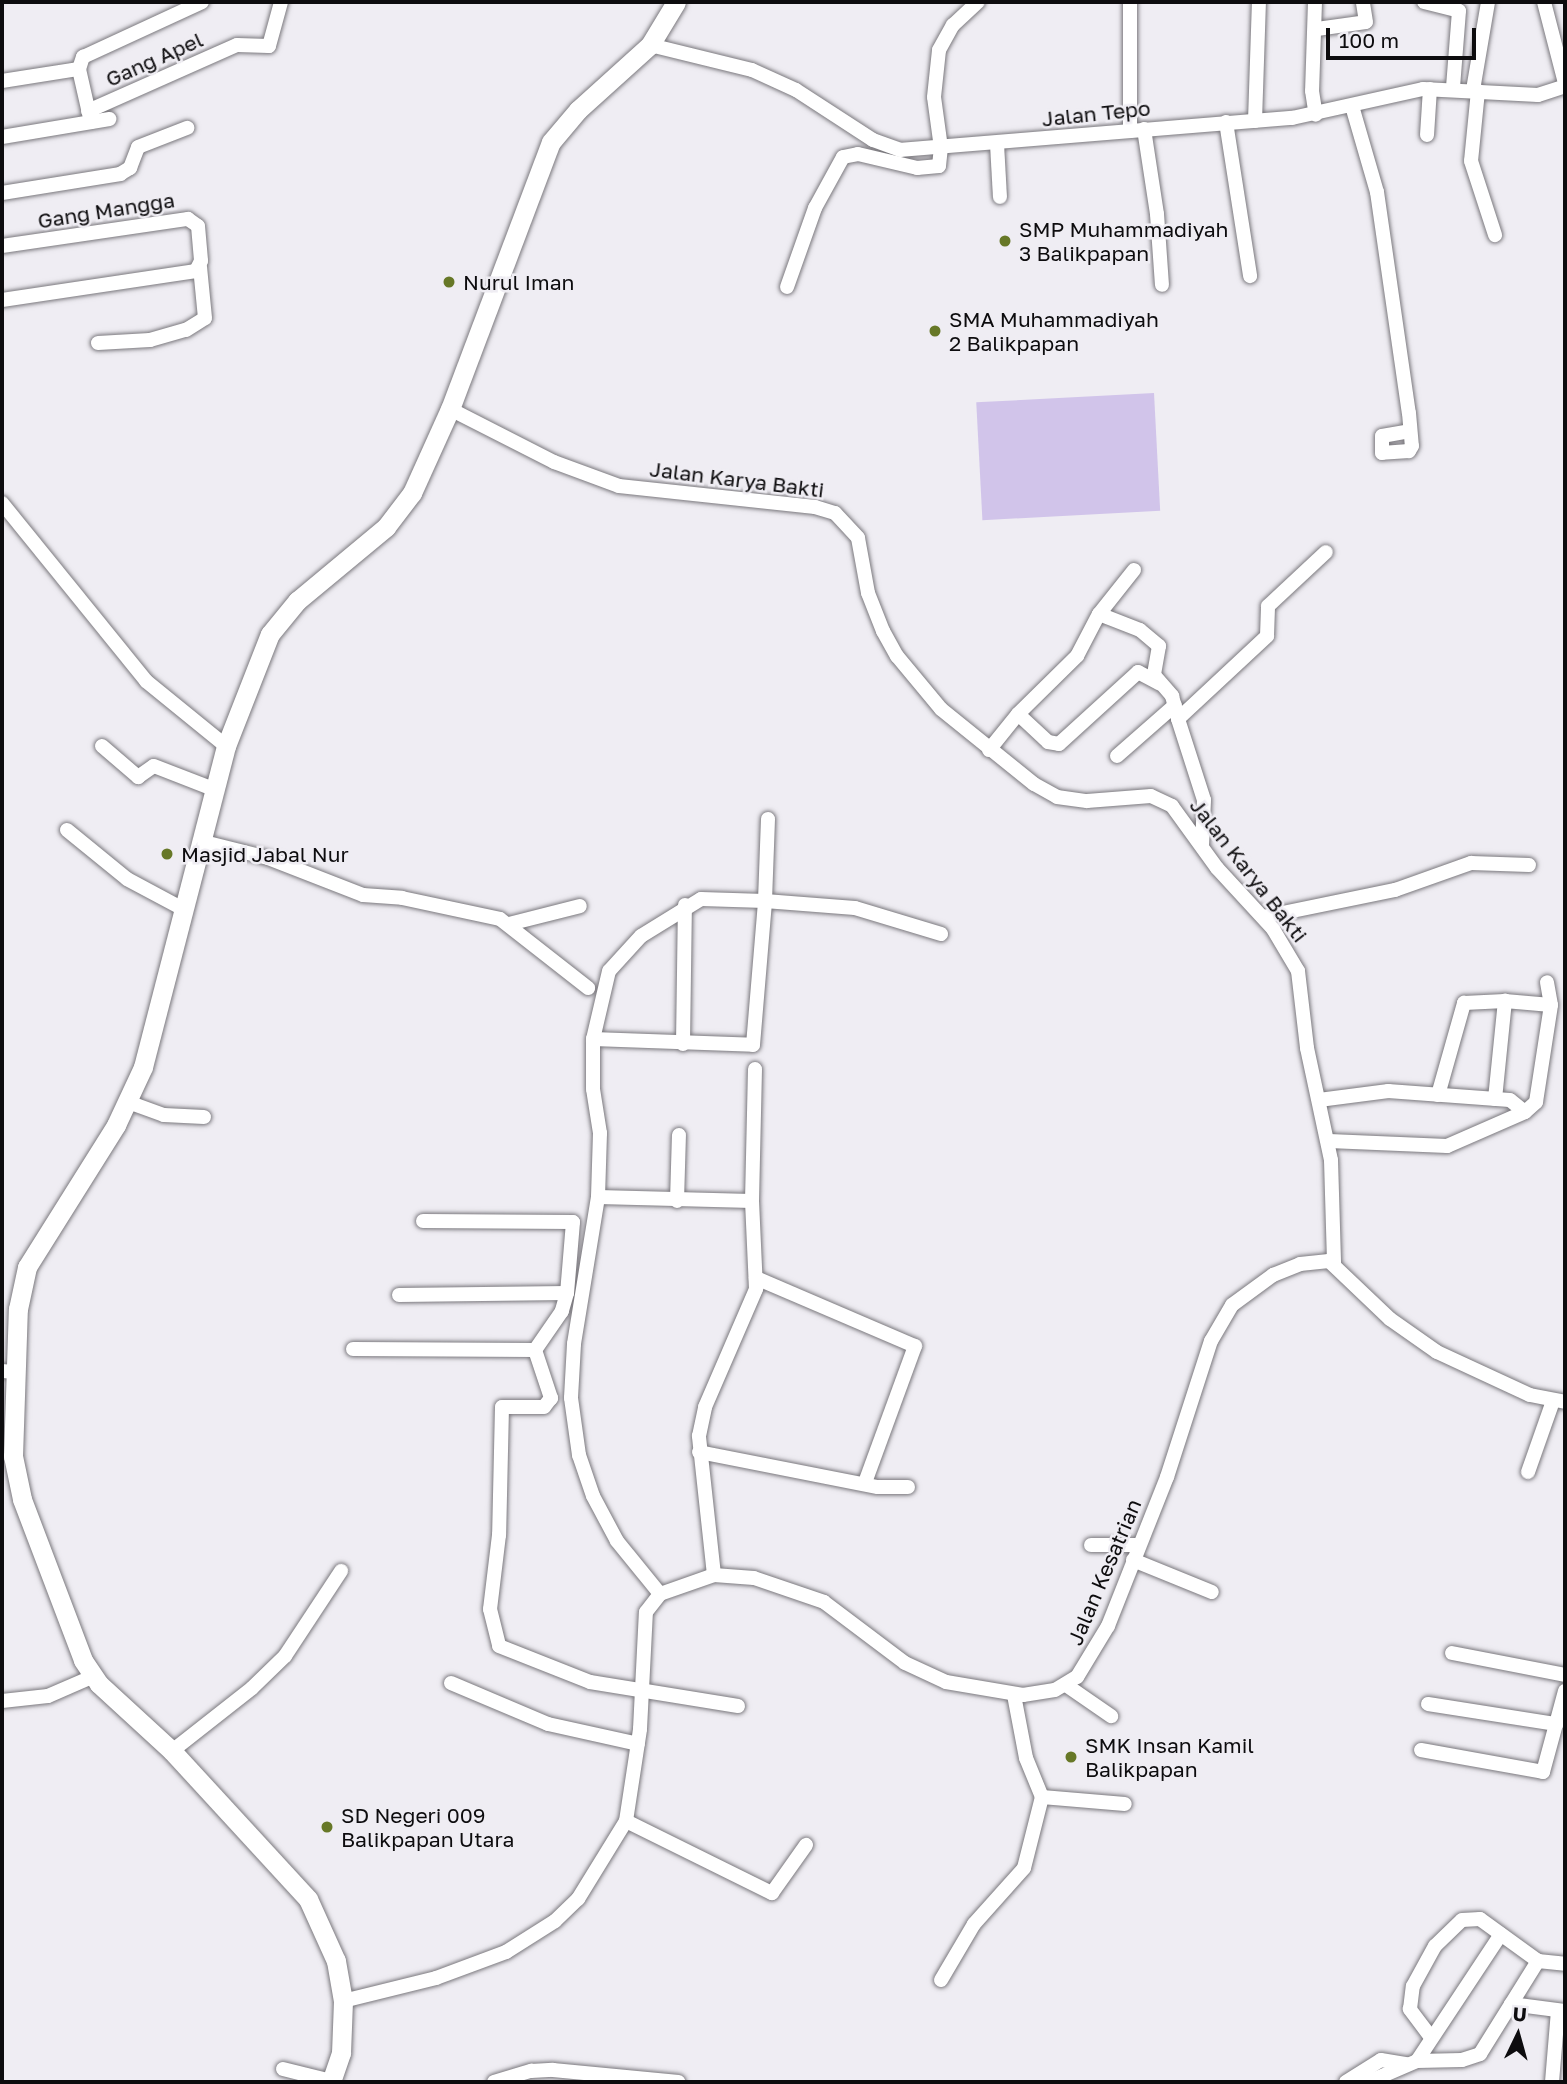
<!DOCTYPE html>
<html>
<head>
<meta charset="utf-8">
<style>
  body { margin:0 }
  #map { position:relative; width:1567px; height:2084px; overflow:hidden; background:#efedf3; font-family:"Golos Text",sans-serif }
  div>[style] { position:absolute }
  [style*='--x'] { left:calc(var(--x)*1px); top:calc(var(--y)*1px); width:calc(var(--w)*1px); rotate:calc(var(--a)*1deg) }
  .green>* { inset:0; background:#d1c4ea; transform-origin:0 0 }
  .roads { filter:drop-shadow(0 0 2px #7a787d) drop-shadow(0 0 2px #7a787d) }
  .minor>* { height:14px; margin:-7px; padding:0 7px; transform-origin:7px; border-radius:7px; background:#fff }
  .highway>* { height:19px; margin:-9.5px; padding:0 9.5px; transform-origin:9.5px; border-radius:9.5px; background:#fff }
  .dots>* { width:19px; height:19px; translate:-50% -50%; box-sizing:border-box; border:4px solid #efedf3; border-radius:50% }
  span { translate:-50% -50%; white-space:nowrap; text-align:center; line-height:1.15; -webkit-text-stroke:5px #efedf3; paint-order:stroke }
  .street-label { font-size:21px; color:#0d0c0e }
  .poi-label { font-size:21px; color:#0d0c0e }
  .left { translate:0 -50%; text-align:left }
  .frame { position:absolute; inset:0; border:4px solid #0d0c0e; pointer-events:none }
  .north { position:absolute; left:1483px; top:2000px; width:70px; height:70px; -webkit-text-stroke:5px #efedf3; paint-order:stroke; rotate:5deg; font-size:19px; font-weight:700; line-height:28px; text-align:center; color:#0d0c0e }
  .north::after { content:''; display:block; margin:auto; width:24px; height:32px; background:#0d0c0e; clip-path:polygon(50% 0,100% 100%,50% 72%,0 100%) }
  .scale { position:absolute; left:1326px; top:28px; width:150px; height:32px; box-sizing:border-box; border:4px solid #0d0c0e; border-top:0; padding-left:9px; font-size:21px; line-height:24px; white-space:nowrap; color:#0d0c0e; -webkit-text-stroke:5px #efedf3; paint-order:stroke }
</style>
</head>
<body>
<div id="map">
  <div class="green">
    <div style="left:1154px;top:393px;width:118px;height:178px;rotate:87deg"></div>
  </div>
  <div class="roads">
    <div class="minor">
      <div style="--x:1130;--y:2;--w:129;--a:90"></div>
      <div style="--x:1315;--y:2;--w:89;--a:91.9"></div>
      <div style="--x:1312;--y:91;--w:24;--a:81"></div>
      <div style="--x:1424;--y:2;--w:36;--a:14"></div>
      <div style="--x:1459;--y:11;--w:77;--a:94.5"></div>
      <div style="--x:1544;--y:2;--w:84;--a:75.5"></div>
      <div style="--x:1317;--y:29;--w:49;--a:-8.1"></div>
      <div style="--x:1366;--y:22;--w:20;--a:-99"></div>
      <div style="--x:650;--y:45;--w:105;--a:13.8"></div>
      <div style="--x:752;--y:70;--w:48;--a:24.4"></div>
      <div style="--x:796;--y:90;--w:92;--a:33"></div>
      <div style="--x:873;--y:140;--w:29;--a:20"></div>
      <div style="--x:900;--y:150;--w:393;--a:-4.7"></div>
      <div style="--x:1292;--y:118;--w:134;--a:-12.5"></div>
      <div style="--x:1423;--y:89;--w:115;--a:3"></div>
      <div style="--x:1538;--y:95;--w:28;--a:-18"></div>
      <div style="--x:2;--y:81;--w:78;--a:-8.9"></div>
      <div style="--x:1473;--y:90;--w:89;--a:-80.3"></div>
      <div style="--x:1478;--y:91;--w:70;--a:95.7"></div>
      <div style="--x:1471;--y:161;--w:78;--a:72"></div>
      <div style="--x:1352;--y:106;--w:90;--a:73.8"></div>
      <div style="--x:1377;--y:192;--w:223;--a:81.8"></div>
      <div style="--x:1409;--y:413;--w:33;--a:85"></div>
      <div style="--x:1412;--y:446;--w:6;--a:121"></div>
      <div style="--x:1409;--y:451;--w:27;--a:176"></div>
      <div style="--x:1382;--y:453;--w:17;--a:-90"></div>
      <div style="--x:1382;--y:436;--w:28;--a:-10"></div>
      <div style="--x:88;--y:111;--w:163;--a:-23.9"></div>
      <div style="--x:237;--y:45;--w:32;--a:2"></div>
      <div style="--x:269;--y:46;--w:46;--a:-74.7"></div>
      <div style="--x:1255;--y:121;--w:119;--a:-88.1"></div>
      <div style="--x:91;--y:122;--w:54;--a:-102.8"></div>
      <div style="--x:79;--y:69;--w:13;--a:-72"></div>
      <div style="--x:83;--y:57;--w:131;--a:-24.8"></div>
      <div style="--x:1226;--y:122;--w:156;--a:81.1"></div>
      <div style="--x:1144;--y:129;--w:86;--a:81.3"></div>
      <div style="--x:1157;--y:214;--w:71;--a:86"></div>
      <div style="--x:1427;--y:135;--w:46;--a:-86.3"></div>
      <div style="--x:2;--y:137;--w:109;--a:-9.5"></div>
      <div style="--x:997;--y:144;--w:53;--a:86.8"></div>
      <div style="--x:2;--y:193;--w:120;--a:-9.1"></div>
      <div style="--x:120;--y:174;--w:12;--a:-31"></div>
      <div style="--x:130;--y:168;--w:22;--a:-69"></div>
      <div style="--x:138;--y:147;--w:53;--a:-21.2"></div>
      <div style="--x:2;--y:246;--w:188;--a:-8.3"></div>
      <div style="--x:188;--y:219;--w:12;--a:35"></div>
      <div style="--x:198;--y:226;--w:35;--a:85"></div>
      <div style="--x:201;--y:261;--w:11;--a:117"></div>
      <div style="--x:196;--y:271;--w:196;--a:171.5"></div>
      <div style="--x:787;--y:287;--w:84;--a:-70.5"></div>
      <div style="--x:815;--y:208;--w:58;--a:-61.2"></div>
      <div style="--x:843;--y:157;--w:15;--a:-11"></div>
      <div style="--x:858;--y:154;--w:61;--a:13.3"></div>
      <div style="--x:917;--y:168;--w:22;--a:-5"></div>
      <div style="--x:939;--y:166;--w:18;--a:-84"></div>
      <div style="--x:941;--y:148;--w:51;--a:-97.8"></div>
      <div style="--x:934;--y:97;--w:47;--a:-83.9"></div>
      <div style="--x:939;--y:50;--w:29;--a:-61"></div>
      <div style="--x:953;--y:25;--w:34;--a:-43"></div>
      <div style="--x:98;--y:343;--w:52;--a:-3.3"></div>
      <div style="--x:150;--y:340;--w:37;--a:-16"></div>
      <div style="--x:186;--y:330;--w:22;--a:-32"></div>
      <div style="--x:205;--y:318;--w:51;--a:-95.6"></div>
      <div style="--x:450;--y:409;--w:117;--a:27"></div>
      <div style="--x:554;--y:462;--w:69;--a:20.3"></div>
      <div style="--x:619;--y:486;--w:197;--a:6.1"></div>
      <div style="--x:815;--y:507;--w:21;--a:17"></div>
      <div style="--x:835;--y:513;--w:34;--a:47"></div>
      <div style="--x:858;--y:538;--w:56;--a:79.7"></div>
      <div style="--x:868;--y:593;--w:41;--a:68.5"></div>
      <div style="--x:883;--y:631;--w:29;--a:61"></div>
      <div style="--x:897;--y:656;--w:69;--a:50.3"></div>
      <div style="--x:941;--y:709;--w:119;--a:38.9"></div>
      <div style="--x:1034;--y:784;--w:26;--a:29"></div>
      <div style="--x:1057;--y:797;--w:30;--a:8"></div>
      <div style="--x:1087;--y:801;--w:64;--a:-4.5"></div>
      <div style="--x:1151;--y:796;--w:23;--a:25"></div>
      <div style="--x:1172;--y:806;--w:77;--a:54"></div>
      <div style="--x:1217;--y:868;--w:83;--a:47.4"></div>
      <div style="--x:1273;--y:929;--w:49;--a:59.2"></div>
      <div style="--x:1298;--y:971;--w:78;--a:83.3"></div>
      <div style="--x:1307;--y:1048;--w:115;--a:77.9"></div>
      <div style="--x:1331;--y:1160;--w:104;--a:88.3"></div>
      <div style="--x:2;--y:503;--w:229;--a:51"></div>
      <div style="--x:146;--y:681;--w:103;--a:39.1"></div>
      <div style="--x:1134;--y:570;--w:56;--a:128.5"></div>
      <div style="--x:1099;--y:614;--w:44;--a:21.3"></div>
      <div style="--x:1140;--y:630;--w:25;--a:40"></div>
      <div style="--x:1159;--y:646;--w:29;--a:100"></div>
      <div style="--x:1154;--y:675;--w:28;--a:49"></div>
      <div style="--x:1172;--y:696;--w:24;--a:75"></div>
      <div style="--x:1018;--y:714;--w:83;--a:-44.5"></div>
      <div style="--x:1077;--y:656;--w:47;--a:-62.4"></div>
      <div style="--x:102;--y:746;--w:48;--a:40.7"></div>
      <div style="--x:138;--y:777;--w:19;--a:-35"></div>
      <div style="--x:154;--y:766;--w:66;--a:21.2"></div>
      <div style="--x:989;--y:750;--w:46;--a:-51.1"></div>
      <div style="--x:1018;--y:714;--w:41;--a:43"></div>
      <div style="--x:1048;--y:742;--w:11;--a:10"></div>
      <div style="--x:1059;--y:744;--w:107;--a:-42.3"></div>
      <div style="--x:1138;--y:672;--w:24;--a:28"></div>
      <div style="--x:1117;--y:756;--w:77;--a:-41.3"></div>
      <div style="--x:768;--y:819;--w:82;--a:92.1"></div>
      <div style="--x:765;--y:901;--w:90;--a:4.4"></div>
      <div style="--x:855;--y:908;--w:90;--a:16.8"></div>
      <div style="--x:67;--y:830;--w:77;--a:39.2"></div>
      <div style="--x:127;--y:879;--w:66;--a:28.1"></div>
      <div style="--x:204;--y:842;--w:66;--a:14"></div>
      <div style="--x:268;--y:858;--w:102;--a:21.3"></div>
      <div style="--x:363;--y:895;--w:39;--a:4"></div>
      <div style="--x:402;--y:898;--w:100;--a:12.1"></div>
      <div style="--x:500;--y:919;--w:112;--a:38.1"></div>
      <div style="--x:1202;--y:846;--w:46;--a:-87.5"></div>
      <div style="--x:1204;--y:800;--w:85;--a:-107.8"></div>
      <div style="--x:1178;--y:719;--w:122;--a:-43"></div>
      <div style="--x:1267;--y:636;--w:30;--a:-88"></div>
      <div style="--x:1268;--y:606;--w:79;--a:-43"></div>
      <div style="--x:1263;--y:917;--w:135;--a:-11.6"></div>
      <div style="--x:1395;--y:890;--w:81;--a:-19.6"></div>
      <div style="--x:1471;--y:863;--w:58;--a:2"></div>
      <div style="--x:509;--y:924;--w:73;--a:-14.2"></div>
      <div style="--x:593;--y:1039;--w:160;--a:2.1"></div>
      <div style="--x:753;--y:1045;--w:144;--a:-85.2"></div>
      <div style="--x:765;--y:901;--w:64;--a:-178.2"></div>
      <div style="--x:701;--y:899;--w:70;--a:148.3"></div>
      <div style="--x:641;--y:936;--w:47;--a:132.4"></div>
      <div style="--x:609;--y:971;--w:70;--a:103.2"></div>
      <div style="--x:593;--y:1039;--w:50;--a:90"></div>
      <div style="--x:593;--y:1089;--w:45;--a:81"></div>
      <div style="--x:600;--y:1133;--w:64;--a:91.8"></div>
      <div style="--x:598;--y:1197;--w:149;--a:99.3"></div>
      <div style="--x:574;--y:1344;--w:54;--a:93.2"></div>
      <div style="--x:571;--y:1398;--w:58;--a:82"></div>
      <div style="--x:579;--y:1455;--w:43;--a:71.1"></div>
      <div style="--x:593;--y:1496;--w:51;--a:61.9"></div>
      <div style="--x:617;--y:1541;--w:68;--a:50.9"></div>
      <div style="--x:683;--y:1044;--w:139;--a:-89.2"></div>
      <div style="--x:1438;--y:1095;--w:96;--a:-74.2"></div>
      <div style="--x:1464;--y:1003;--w:41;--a:-2.8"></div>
      <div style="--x:1495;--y:1099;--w:99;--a:-84.2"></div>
      <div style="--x:1505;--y:1001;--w:46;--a:5"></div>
      <div style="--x:1319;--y:1100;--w:70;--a:-7.4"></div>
      <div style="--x:1388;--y:1091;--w:122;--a:4.2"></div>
      <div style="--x:1510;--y:1100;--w:19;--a:39"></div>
      <div style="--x:1525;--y:1112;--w:85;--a:156.4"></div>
      <div style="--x:1447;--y:1146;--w:118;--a:-177.6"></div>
      <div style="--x:128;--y:1102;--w:38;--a:20"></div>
      <div style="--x:164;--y:1115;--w:40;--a:2.9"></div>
      <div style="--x:1525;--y:1112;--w:15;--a:-42"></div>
      <div style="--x:1536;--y:1102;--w:98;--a:-81.2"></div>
      <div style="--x:1551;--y:1005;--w:23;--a:-100"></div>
      <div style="--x:598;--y:1197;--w:154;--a:1.5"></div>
      <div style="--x:677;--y:1201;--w:66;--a:-88.3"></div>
      <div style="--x:423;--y:1221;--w:150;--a:0.4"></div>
      <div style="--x:573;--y:1222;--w:71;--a:94.8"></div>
      <div style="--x:756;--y:1278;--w:173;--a:23.2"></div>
      <div style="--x:915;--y:1346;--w:146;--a:110.1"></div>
      <div style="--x:399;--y:1295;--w:168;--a:-0.7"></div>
      <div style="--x:567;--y:1293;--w:19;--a:106"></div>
      <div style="--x:562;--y:1311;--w:47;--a:124.7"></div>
      <div style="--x:535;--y:1350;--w:51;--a:71.6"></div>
      <div style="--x:551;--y:1398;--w:11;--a:128"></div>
      <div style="--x:544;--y:1407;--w:42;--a:180"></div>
      <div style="--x:502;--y:1407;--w:128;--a:91.3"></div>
      <div style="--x:499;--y:1535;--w:75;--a:96.9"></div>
      <div style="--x:490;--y:1609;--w:38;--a:76"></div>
      <div style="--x:499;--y:1646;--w:98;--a:21.6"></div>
      <div style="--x:590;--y:1682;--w:150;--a:9.2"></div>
      <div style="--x:353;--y:1349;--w:182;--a:0.3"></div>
      <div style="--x:2;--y:1371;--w:11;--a:5"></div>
      <div style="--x:699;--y:1452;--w:182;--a:11.1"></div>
      <div style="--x:878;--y:1487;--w:30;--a:0"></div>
      <div style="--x:1528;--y:1472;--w:75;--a:-70.6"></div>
      <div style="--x:1091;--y:1545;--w:47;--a:0"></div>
      <div style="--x:1133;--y:1560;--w:85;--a:22.1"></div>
      <div style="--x:714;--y:1575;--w:140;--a:-96.2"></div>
      <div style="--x:699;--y:1436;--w:30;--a:-78"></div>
      <div style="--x:705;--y:1407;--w:129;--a:-66.6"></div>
      <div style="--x:756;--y:1289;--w:88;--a:-92.6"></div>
      <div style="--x:752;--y:1201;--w:132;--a:-88.7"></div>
      <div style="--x:1452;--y:1653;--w:115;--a:11"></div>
      <div style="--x:451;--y:1683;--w:105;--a:22.9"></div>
      <div style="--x:548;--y:1724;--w:92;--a:12.5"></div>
      <div style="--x:1066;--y:1685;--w:55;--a:34.6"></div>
      <div style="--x:1014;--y:1695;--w:64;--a:79.2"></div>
      <div style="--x:1026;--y:1758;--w:42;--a:67.7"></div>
      <div style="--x:1042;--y:1797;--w:83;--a:4.8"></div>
      <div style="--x:2;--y:1701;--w:46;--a:-6.2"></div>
      <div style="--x:48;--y:1696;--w:48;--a:-23.4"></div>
      <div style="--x:1428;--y:1704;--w:130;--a:8.9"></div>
      <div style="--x:1421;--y:1750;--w:124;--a:10.2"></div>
      <div style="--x:1543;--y:1772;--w:84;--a:-74.8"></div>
      <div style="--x:172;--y:1751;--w:102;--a:-38.2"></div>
      <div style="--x:252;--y:1688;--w:46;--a:-44.1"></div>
      <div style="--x:285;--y:1656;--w:102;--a:-56.6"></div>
      <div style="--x:626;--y:1821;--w:163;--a:26.3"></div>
      <div style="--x:772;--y:1893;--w:59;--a:-54.7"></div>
      <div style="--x:941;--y:1980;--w:65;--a:-59.5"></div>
      <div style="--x:974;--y:1924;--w:75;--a:-48.2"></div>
      <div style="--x:1024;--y:1868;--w:73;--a:-75.8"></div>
      <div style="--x:343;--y:2001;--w:96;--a:-13.9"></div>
      <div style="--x:436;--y:1978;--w:75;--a:-20.4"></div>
      <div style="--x:506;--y:1952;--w:58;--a:-32.3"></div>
      <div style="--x:555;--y:1921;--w:32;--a:-44"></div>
      <div style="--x:578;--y:1899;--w:92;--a:-58.4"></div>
      <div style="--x:626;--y:1821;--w:93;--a:-81.3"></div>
      <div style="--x:640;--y:1729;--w:117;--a:-87.1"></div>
      <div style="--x:646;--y:1612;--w:23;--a:-52"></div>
      <div style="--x:660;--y:1594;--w:57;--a:-19.4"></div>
      <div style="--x:714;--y:1575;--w:40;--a:4.3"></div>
      <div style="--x:754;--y:1578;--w:74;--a:18.9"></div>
      <div style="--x:824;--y:1602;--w:101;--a:37"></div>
      <div style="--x:905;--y:1663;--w:45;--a:24.9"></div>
      <div style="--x:946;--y:1682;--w:78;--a:9.6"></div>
      <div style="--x:1023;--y:1695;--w:32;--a:-9"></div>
      <div style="--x:1055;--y:1690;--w:26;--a:-31"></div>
      <div style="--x:1077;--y:1677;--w:60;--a:-58.7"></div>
      <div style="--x:1108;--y:1626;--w:160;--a:-68.4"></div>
      <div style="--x:1167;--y:1477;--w:143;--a:-72.1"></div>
      <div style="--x:1211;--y:1341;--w:42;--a:-59.7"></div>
      <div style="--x:1232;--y:1305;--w:51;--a:-36.2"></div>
      <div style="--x:1273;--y:1275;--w:29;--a:-22"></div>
      <div style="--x:1300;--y:1264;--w:29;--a:-6"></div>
      <div style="--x:1329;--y:1261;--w:84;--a:43.6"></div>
      <div style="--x:1390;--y:1319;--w:57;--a:35.1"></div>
      <div style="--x:1437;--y:1352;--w:102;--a:24.8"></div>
      <div style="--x:1530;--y:1395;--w:36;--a:11"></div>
      <div style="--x:1511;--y:2004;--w:54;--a:7.4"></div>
      <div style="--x:1430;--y:2036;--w:34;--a:-127"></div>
      <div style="--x:1410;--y:2009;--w:23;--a:-83"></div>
      <div style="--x:1413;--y:1986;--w:46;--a:-61.2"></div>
      <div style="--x:1435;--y:1946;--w:37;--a:-44"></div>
      <div style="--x:1462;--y:1920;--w:18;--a:-3"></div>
      <div style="--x:1480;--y:1919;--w:72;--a:35.9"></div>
      <div style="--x:1538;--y:1961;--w:27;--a:6"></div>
      <div style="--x:1417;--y:2061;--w:152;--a:-56.5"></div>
      <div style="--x:283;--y:2069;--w:49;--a:14"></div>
      <div style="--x:494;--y:2082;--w:39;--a:-17"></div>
      <div style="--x:531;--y:2071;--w:22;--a:-3"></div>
      <div style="--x:553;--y:2070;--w:126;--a:5.5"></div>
      <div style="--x:1346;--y:2082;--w:41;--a:-32.2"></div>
      <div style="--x:1381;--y:2060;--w:26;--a:9"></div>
      <div style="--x:1368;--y:2082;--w:53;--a:-23.2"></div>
      <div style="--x:1417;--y:2061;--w:45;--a:-1.3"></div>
      <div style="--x:1462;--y:2060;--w:19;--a:-18"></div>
      <div style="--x:1480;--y:2054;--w:110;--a:-58.1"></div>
      <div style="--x:1552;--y:2082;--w:71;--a:-85.2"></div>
    </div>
    <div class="highway">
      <div style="--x:331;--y:2082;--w:31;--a:-71"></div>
      <div style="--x:341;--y:2053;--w:52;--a:-87.8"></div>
      <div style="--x:343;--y:2001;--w:41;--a:-99.9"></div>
      <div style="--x:336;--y:1961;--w:68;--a:-114.3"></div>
      <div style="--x:308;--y:1899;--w:201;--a:-132.6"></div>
      <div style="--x:172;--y:1751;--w:99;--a:-137.5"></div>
      <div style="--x:99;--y:1684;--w:29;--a:-124"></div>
      <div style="--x:83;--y:1660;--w:172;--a:-110.8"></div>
      <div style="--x:22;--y:1499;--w:44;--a:-101.8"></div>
      <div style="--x:13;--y:1456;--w:147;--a:-88.1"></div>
      <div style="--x:18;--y:1309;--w:43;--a:-77.9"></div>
      <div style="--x:27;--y:1267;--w:168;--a:-57.9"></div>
      <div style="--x:116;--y:1125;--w:64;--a:-65"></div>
      <div style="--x:143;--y:1067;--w:332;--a:-75.5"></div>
      <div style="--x:226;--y:746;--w:120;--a:-68.6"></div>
      <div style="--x:270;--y:634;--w:43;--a:-50.7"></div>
      <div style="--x:297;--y:601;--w:116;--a:-39.7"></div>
      <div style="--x:386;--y:527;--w:43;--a:-52.6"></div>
      <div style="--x:412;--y:493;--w:92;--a:-65.7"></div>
      <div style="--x:450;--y:409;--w:285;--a:-69.3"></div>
      <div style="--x:551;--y:142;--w:42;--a:-49.8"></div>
      <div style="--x:578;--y:110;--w:97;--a:-42.1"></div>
      <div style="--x:650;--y:45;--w:50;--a:-58.8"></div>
    </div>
  </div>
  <div class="dots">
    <div style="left:1005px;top:241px;background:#677827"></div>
    <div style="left:449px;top:282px;background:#677827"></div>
    <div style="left:935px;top:331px;background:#677827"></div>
    <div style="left:167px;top:854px;background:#677827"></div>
    <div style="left:1071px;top:1757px;background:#677827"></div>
    <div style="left:327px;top:1827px;background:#677827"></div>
  </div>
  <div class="street-label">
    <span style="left:154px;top:59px;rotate:-24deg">Gang Apel</span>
    <span style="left:1096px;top:113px;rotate:-6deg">Jalan Tepo</span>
    <span style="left:106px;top:210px;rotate:-9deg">Gang Mangga</span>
    <span style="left:737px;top:479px;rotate:7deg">Jalan Karya Bakti</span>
    <span style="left:1249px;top:870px;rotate:52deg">Jalan Karya Bakti</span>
    <span style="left:1104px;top:1572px;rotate:-67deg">Jalan Kesatrian</span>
  </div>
  <div class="poi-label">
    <span class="left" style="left:1019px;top:241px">SMP Muhammadiyah<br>3 Balikpapan</span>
    <span class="left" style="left:463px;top:282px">Nurul Iman</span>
    <span class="left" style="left:949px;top:331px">SMA Muhammadiyah<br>2 Balikpapan</span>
    <span class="left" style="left:181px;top:854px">Masjid Jabal Nur</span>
    <span class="left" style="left:1085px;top:1757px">SMK Insan Kamil<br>Balikpapan</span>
    <span class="left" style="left:341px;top:1827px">SD Negeri 009<br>Balikpapan Utara</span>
  </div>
  <div class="frame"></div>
  <div class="north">U</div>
  <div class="scale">100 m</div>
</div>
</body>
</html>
